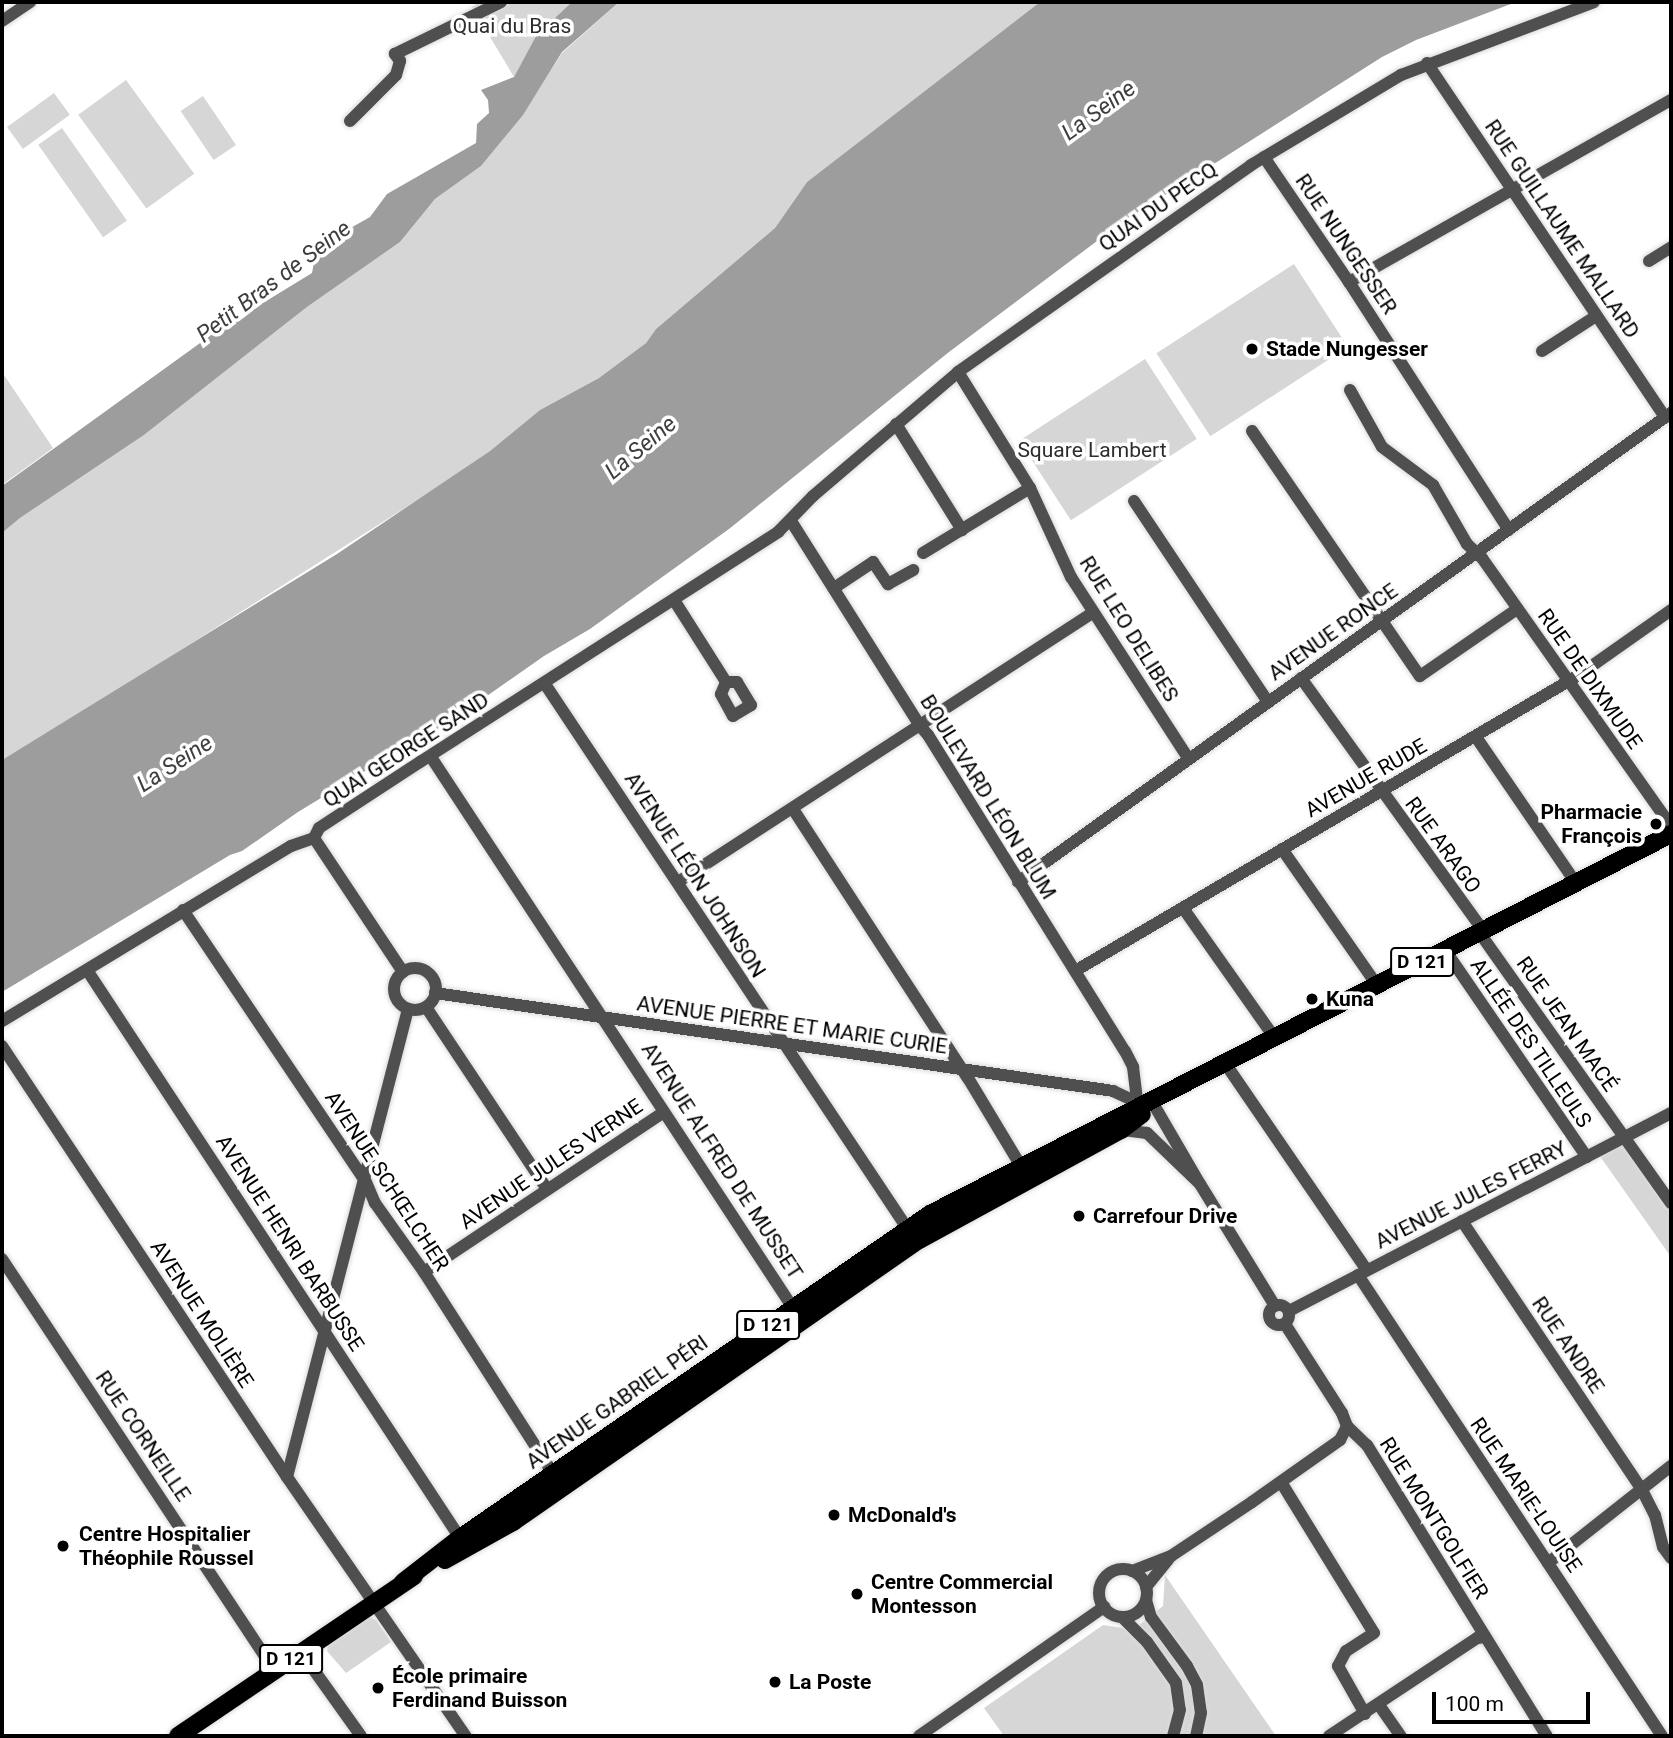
<!DOCTYPE html>
<html>
<head>
<meta charset="utf-8">
<style>
  body { margin:0 }
  #map { position:relative; width:1673px; height:1738px; overflow:hidden; background:#fff; font-family:Roboto,sans-serif }
  div>[style] { position:absolute }
  [style*='--x'] { left:calc(var(--x)*1px); top:calc(var(--y)*1px); width:calc(var(--w)*1px); rotate:calc(var(--a)*1deg) }
  .green>* { inset:0; background:#d6d6d6; transform-origin:0 0 }
  .water>* { inset:0; background:#9d9d9d }
  .roads { filter:drop-shadow(0 0 2px #dbdbdb) drop-shadow(0 0 2px #dbdbdb) }
  .street>* { height:12px; margin:-6px; padding:0 6px; transform-origin:6px; border-radius:6px; background:#4f4f4f }
  .street>.ring { margin:-6px; padding:0; box-sizing:content-box; background:none; border:12px solid #4f4f4f; border-radius:50% }
  .primary>* { height:18px; margin:-9px; padding:0 9px; transform-origin:9px; border-radius:9px; background:#000 }
  .dots>* { width:19px; height:19px; translate:-50% -50%; box-sizing:border-box; border:4px solid #fff; border-radius:50% }
  span { translate:-50% -50%; white-space:nowrap; text-align:center; line-height:1.15; -webkit-text-stroke:7px #fff; paint-order:stroke }
  .shield-label span { padding:2px 5px; background:#fff; border:2px solid; border-radius:5px; -webkit-text-stroke-width:0 }
  .shield-label { font-size:19px; color:#000; font-weight:700 }
  .park-label { font-size:21px; color:#2d2d2d }
  .street-label { font-size:21px; color:#000 }
  .poi-label { font-size:21px; color:#000; font-weight:700 }
  .left { translate:0 -50%; text-align:left }
  .right { translate:-100% -50%; text-align:right }
  .water-label { font-size:23px; color:#3e3e3e; font-style:italic }
  .frame { position:absolute; inset:0; border:4px solid #000; pointer-events:none }
  .scale { position:absolute; left:1432px; top:1692px; width:158px; height:32px; box-sizing:border-box; border:4px solid #000; border-top:0; padding-left:9px; font-size:21px; line-height:24px; white-space:nowrap; color:#000; -webkit-text-stroke:5px #fff; paint-order:stroke }
</style>
</head>
<body>
<div id="map">
  <div class="green">
    <div style="clip-path:polygon(480px 2px,573px 2px,536px 36px,514px 77px,472px 7px)"></div>
    <div style="clip-path:polygon(619px 2px,1040px 2px,807px 182px,775px 228px,656px 329px,646px 343px,599px 378px,540px 410px,490px 451px,427px 494px,124px 686px,2px 760px,2px 533px,20px 518px,144px 435px,307px 307px,400px 242px,435px 199px,481px 166px,520px 118px,562px 53px)"></div>
    <div style="left:126px;top:80px;width:116px;height:59px;rotate:54deg"></div>
    <div style="left:54px;top:93px;width:27px;height:58px;rotate:54deg"></div>
    <div style="left:203px;top:96px;width:59px;height:27px;rotate:56deg"></div>
    <div style="left:62px;top:128px;width:113px;height:29px;rotate:55deg"></div>
    <div style="left:1294px;top:264px;width:99px;height:164px;rotate:57deg"></div>
    <div style="left:1145px;top:359px;width:95px;height:150px;rotate:57deg"></div>
    <div style="clip-path:polygon(2px 372px,53px 448px,2px 485px)"></div>
    <div style="clip-path:polygon(1624px 1138px,1671px 1203px,1671px 1257px,1597px 1152px)"></div>
    <div style="clip-path:polygon(1165px 1575px,1276px 1736px,1004px 1736px,984px 1708px,1103px 1625px,1123px 1628px,1129px 1633px,1163px 1606px)"></div>
    <div style="clip-path:polygon(369px 1617px,376px 1620px,391px 1642px,346px 1673px,327px 1651px,328px 1645px)"></div>
  </div>
  <div class="water">
    <div style="clip-path:polygon(572px 2px,619px 2px,562px 52px,523px 115px,481px 166px,435px 199px,400px 242px,307px 307px,144px 435px,20px 518px,2px 533px,2px 486px,214px 333px,312px 273px,317px 247px,370px 217px,387px 194px,476px 143px,477px 124px,489px 113px,488px 100px,481px 90px,514px 77px,536px 36px)"></div>
    <div style="clip-path:polygon(1040px 2px,1516px 2px,1416px 40px,1382px 57px,1121px 223px,949px 352px,729px 529px,590px 629px,544px 656px,444px 726px,413px 742px,298px 812px,242px 851px,230px 855px,2px 992px,2px 760px,337px 554px,490px 451px,540px 410px,599px 378px,646px 343px,656px 329px,775px 228px,807px 182px)"></div>
  </div>
  <div class="roads">
    <div class="street">
      <div style="--x:2;--y:21;--w:34;--a:-34"></div>
      <div style="--x:1427;--y:63;--w:427;--a:56.1"></div>
      <div style="--x:350;--y:121;--w:65;--a:-45"></div>
      <div style="--x:396;--y:75;--w:15;--a:-74"></div>
      <div style="--x:400;--y:61;--w:9;--a:-126"></div>
      <div style="--x:395;--y:54;--w:118;--a:-26.1"></div>
      <div style="--x:1264;--y:157;--w:151;--a:55.8"></div>
      <div style="--x:1349;--y:282;--w:295;--a:57.2"></div>
      <div style="--x:1649;--y:261;--w:26;--a:-32"></div>
      <div style="--x:1349;--y:282;--w:370;--a:-29.5"></div>
      <div style="--x:1542;--y:351;--w:64;--a:-32.9"></div>
      <div style="--x:958;--y:372;--w:137;--a:58.2"></div>
      <div style="--x:1030;--y:488;--w:98;--a:65.3"></div>
      <div style="--x:1071;--y:577;--w:216;--a:57.1"></div>
      <div style="--x:1350;--y:390;--w:65;--a:60.7"></div>
      <div style="--x:1382;--y:447;--w:64;--a:36.7"></div>
      <div style="--x:1433;--y:485;--w:68;--a:60"></div>
      <div style="--x:1467;--y:544;--w:21;--a:43"></div>
      <div style="--x:1482;--y:558;--w:328;--a:54.8"></div>
      <div style="--x:896;--y:424;--w:125;--a:58.1"></div>
      <div style="--x:1252;--y:431;--w:297;--a:55.6"></div>
      <div style="--x:1420;--y:676;--w:118;--a:-34.6"></div>
      <div style="--x:1134;--y:501;--w:242;--a:56.3"></div>
      <div style="--x:791;--y:521;--w:242;--a:57.8"></div>
      <div style="--x:920;--y:726;--w:12;--a:48"></div>
      <div style="--x:928;--y:735;--w:372;--a:58.1"></div>
      <div style="--x:1125;--y:1051;--w:18;--a:63"></div>
      <div style="--x:1133;--y:1067;--w:33;--a:83"></div>
      <div style="--x:923;--y:553;--w:125;--a:-31.3"></div>
      <div style="--x:834;--y:588;--w:47;--a:-33.7"></div>
      <div style="--x:873;--y:562;--w:27;--a:56"></div>
      <div style="--x:888;--y:584;--w:29;--a:-29"></div>
      <div style="--x:674;--y:600;--w:97;--a:57.6"></div>
      <div style="--x:1301;--y:678;--w:311;--a:54.2"></div>
      <div style="--x:726;--y:682;--w:11;--a:0"></div>
      <div style="--x:737;--y:682;--w:27;--a:59"></div>
      <div style="--x:751;--y:705;--w:21;--a:149"></div>
      <div style="--x:733;--y:716;--w:25;--a:-119"></div>
      <div style="--x:721;--y:694;--w:13;--a:-67"></div>
      <div style="--x:545;--y:684;--w:653;--a:56.36"></div>
      <div style="--x:1476;--y:737;--w:177;--a:55.6"></div>
      <div style="--x:431;--y:757;--w:659;--a:56.7"></div>
      <div style="--x:793;--y:809;--w:321;--a:57"></div>
      <div style="--x:968;--y:1078;--w:105;--a:59"></div>
      <div style="--x:314;--y:838;--w:161;--a:56.4"></div>
      <div style="--x:1282;--y:849;--w:166;--a:55.1"></div>
      <div style="--x:678;--y:882;--w:494;--a:-33"></div>
      <div style="--x:1018;--y:882;--w:804;--a:-35.69"></div>
      <div style="--x:1183;--y:908;--w:158;--a:54.8"></div>
      <div style="--x:183;--y:910;--w:328;--a:56.1"></div>
      <div style="--x:366;--y:1182;--w:23;--a:67"></div>
      <div style="--x:375;--y:1203;--w:85;--a:54.6"></div>
      <div style="--x:424;--y:1272;--w:241;--a:57.4"></div>
      <div style="--x:1479;--y:932;--w:332;--a:54.7"></div>
      <div style="--x:1445;--y:950;--w:251;--a:55.6"></div>
      <div class="ring" style="left:394px;top:968px;width:30px;height:30px"></div>
      <div style="--x:87;--y:970;--w:680;--a:56.71"></div>
      <div style="--x:1075;--y:971;--w:584;--a:-30.43"></div>
      <div style="--x:1579;--y:675;--w:113;--a:-35.2"></div>
      <div style="--x:435;--y:993;--w:685;--a:8.22"></div>
      <div style="--x:1113;--y:1091;--w:31;--a:25"></div>
      <div style="--x:1141;--y:1104;--w:13;--a:4"></div>
      <div style="--x:1154;--y:1105;--w:91;--a:59.8"></div>
      <div style="--x:1200;--y:1184;--w:74;--a:-136.1"></div>
      <div style="--x:1147;--y:1133;--w:26;--a:-173"></div>
      <div style="--x:426;--y:1007;--w:219;--a:56.4"></div>
      <div style="--x:2;--y:1021;--w:338;--a:-31.2"></div>
      <div style="--x:291;--y:846;--w:24;--a:-19"></div>
      <div style="--x:314;--y:838;--w:11;--a:-63"></div>
      <div style="--x:319;--y:828;--w:121;--a:-33.2"></div>
      <div style="--x:420;--y:762;--w:426;--a:-32.7"></div>
      <div style="--x:778;--y:532;--w:50;--a:-45.8"></div>
      <div style="--x:813;--y:496;--w:191;--a:-40.5"></div>
      <div style="--x:958;--y:372;--w:359;--a:-35.2"></div>
      <div style="--x:1251;--y:165;--w:175;--a:-31"></div>
      <div style="--x:1401;--y:75;--w:206;--a:-20.7"></div>
      <div style="--x:2;--y:1046;--w:517;--a:56.53"></div>
      <div style="--x:287;--y:1477;--w:315;--a:55.4"></div>
      <div style="--x:1225;--y:1063;--w:251;--a:55.6"></div>
      <div style="--x:1200;--y:1184;--w:143;--a:58.4"></div>
      <div style="--x:1462;--y:1221;--w:324;--a:56.2"></div>
      <div style="--x:1642;--y:1490;--w:28;--a:63"></div>
      <div style="--x:1655;--y:1515;--w:33;--a:76"></div>
      <div style="--x:1663;--y:1547;--w:14;--a:54"></div>
      <div style="--x:2;--y:1259;--w:493;--a:56.5"></div>
      <div style="--x:424;--y:1272;--w:288;--a:-33.7"></div>
      <div style="--x:1358;--y:1275;--w:552;--a:56.6"></div>
      <div class="ring" style="left:1269px;top:1305px;width:8px;height:8px"></div>
      <div style="--x:1289;--y:1311;--w:430;--a:-27.4"></div>
      <div style="--x:1285;--y:1324;--w:106;--a:57.4"></div>
      <div style="--x:1342;--y:1413;--w:14;--a:69"></div>
      <div style="--x:1347;--y:1426;--w:28;--a:44"></div>
      <div style="--x:1367;--y:1445;--w:342;--a:58.3"></div>
      <div style="--x:287;--y:1477;--w:483;--a:-75.5"></div>
      <div style="--x:1281;--y:1482;--w:177;--a:58.4"></div>
      <div style="--x:1374;--y:1633;--w:33;--a:147"></div>
      <div style="--x:1346;--y:1651;--w:17;--a:118"></div>
      <div style="--x:1338;--y:1666;--w:55;--a:60.6"></div>
      <div style="--x:1548;--y:1563;--w:157;--a:-38.3"></div>
      <div class="ring" style="left:1099px;top:1569px;width:36px;height:36px"></div>
      <div style="--x:1132;--y:1571;--w:42;--a:-21"></div>
      <div style="--x:1171;--y:1556;--w:97;--a:-33.7"></div>
      <div style="--x:1252;--y:1502;--w:108;--a:-35.2"></div>
      <div style="--x:1340;--y:1440;--w:16;--a:-63"></div>
      <div style="--x:1146;--y:1587;--w:36;--a:-51"></div>
      <div style="--x:1146;--y:1600;--w:18;--a:74"></div>
      <div style="--x:1151;--y:1617;--w:61;--a:53.7"></div>
      <div style="--x:1187;--y:1666;--w:21;--a:62"></div>
      <div style="--x:1197;--y:1685;--w:28;--a:82"></div>
      <div style="--x:1201;--y:1713;--w:24;--a:102"></div>
      <div style="--x:1122;--y:1617;--w:35;--a:45"></div>
      <div style="--x:1147;--y:1642;--w:50;--a:54.7"></div>
      <div style="--x:1176;--y:1683;--w:27;--a:82"></div>
      <div style="--x:1180;--y:1710;--w:27;--a:105"></div>
      <div style="--x:301;--y:1652;--w:103;--a:54.5"></div>
      <div style="--x:1379;--y:1705;--w:38;--a:55"></div>
      <div style="--x:919;--y:1736;--w:226;--a:-34.9"></div>
      <div style="--x:1329;--y:1736;--w:178;--a:-33.5"></div>
      <div style="--x:1477;--y:1638;--w:8;--a:-7"></div>
    </div>
    <div class="primary">
      <div style="--x:445;--y:1560;--w:78;--a:-29.2"></div>
      <div style="--x:513;--y:1522;--w:494;--a:-34.8"></div>
      <div style="--x:919;--y:1240;--w:230;--a:-28.6"></div>
      <div style="--x:1121;--y:1130;--w:26;--a:-37"></div>
      <div style="--x:403;--y:1582;--w:72;--a:-37.7"></div>
      <div style="--x:460;--y:1538;--w:571;--a:-34.58"></div>
      <div style="--x:930;--y:1214;--w:833;--a:-27.15"></div>
      <div style="--x:178;--y:1736;--w:285;--a:-34.1"></div>
    </div>
  </div>
  <div class="dots">
    <div style="left:1252px;top:349px;background:#000"></div>
    <div style="left:1656px;top:824px;background:#000"></div>
    <div style="left:1312px;top:999px;background:#000"></div>
    <div style="left:1079px;top:1216px;background:#000"></div>
    <div style="left:834px;top:1515px;background:#000"></div>
    <div style="left:63px;top:1546px;background:#000"></div>
    <div style="left:857px;top:1594px;background:#000"></div>
    <div style="left:775px;top:1682px;background:#000"></div>
    <div style="left:378px;top:1688px;background:#000"></div>
  </div>
  <div class="shield-label">
    <span style="left:1422px;top:962px">D 121</span>
    <span style="left:768px;top:1325px">D 121</span>
    <span style="left:291px;top:1659px">D 121</span>
  </div>
  <div class="park-label">
    <span style="left:512px;top:26px">Quai du Bras</span>
    <span style="left:1092px;top:450px">Square Lambert</span>
  </div>
  <div class="street-label">
    <span style="left:1158px;top:207px;rotate:-35deg">QUAI DU PECQ</span>
    <span style="left:1562px;top:229px;rotate:56deg">RUE GUILLAUME MALLARD</span>
    <span style="left:1346px;top:244px;rotate:56deg">RUE NUNGESSER</span>
    <span style="left:1129px;top:629px;rotate:58deg">RUE LEO DELIBES</span>
    <span style="left:1333px;top:632px;rotate:-35deg">AVENUE RONCE</span>
    <span style="left:1590px;top:679px;rotate:55deg">RUE DE DIXMUDE</span>
    <span style="left:406px;top:750px;rotate:-33deg">QUAI GEORGE SAND</span>
    <span style="left:1366px;top:778px;rotate:-30deg">AVENUE RUDE</span>
    <span style="left:988px;top:797px;rotate:58deg">BOULEVARD LÉON BLUM</span>
    <span style="left:1443px;top:845px;rotate:54deg">RUE ARAGO</span>
    <span style="left:695px;top:875px;rotate:57deg">AVENUE LÉON JOHNSON</span>
    <span style="left:1567px;top:1024px;rotate:55deg">RUE JEAN MACÉ</span>
    <span style="left:792px;top:1025px;rotate:8deg">AVENUE PIERRE ET MARIE CURIE</span>
    <span style="left:1531px;top:1043px;rotate:56deg">ALLÉE DES TILLEULS</span>
    <span style="left:722px;top:1161px;rotate:57deg">AVENUE ALFRED DE MUSSET</span>
    <span style="left:551px;top:1164px;rotate:-34deg">AVENUE JULES VERNE</span>
    <span style="left:387px;top:1181px;rotate:57deg">AVENUE SCHŒLCHER</span>
    <span style="left:1471px;top:1195px;rotate:-27deg">AVENUE JULES FERRY</span>
    <span style="left:290px;top:1243px;rotate:57deg">AVENUE HENRI BARBUSSE</span>
    <span style="left:202px;top:1314px;rotate:57deg">AVENUE MOLIÈRE</span>
    <span style="left:1568px;top:1345px;rotate:56deg">RUE ANDRE</span>
    <span style="left:617px;top:1402px;rotate:-35deg">AVENUE GABRIEL PÉRI</span>
    <span style="left:143px;top:1436px;rotate:56deg">RUE CORNEILLE</span>
    <span style="left:1526px;top:1495px;rotate:56deg">RUE MARIE-LOUISE</span>
    <span style="left:1434px;top:1518px;rotate:58deg">RUE MONTGOLFIER</span>
  </div>
  <div class="poi-label">
    <span class="left" style="left:1266px;top:349px">Stade Nungesser</span>
    <span class="right" style="left:1642px;top:824px">Pharmacie<br>François</span>
    <span class="left" style="left:1326px;top:999px">Kuna</span>
    <span class="left" style="left:1093px;top:1216px">Carrefour Drive</span>
    <span class="left" style="left:848px;top:1515px">McDonald's</span>
    <span class="left" style="left:79px;top:1546px">Centre Hospitalier<br>Théophile Roussel</span>
    <span class="left" style="left:871px;top:1594px">Centre Commercial<br>Montesson</span>
    <span class="left" style="left:392px;top:1688px">École primaire<br>Ferdinand Buisson</span>
    <span class="left" style="left:789px;top:1682px">La Poste</span>
  </div>
  <div class="water-label">
    <span style="left:1099px;top:111px;rotate:-36deg">La Seine</span>
    <span style="left:274px;top:282px;rotate:-37deg">Petit Bras de Seine</span>
    <span style="left:641px;top:448px;rotate:-40deg">La Seine</span>
    <span style="left:175px;top:764px;rotate:-33deg">La Seine</span>
  </div>
  <div class="frame"></div>
  <div class="scale">100 m</div>
</div>
</body>
</html>
